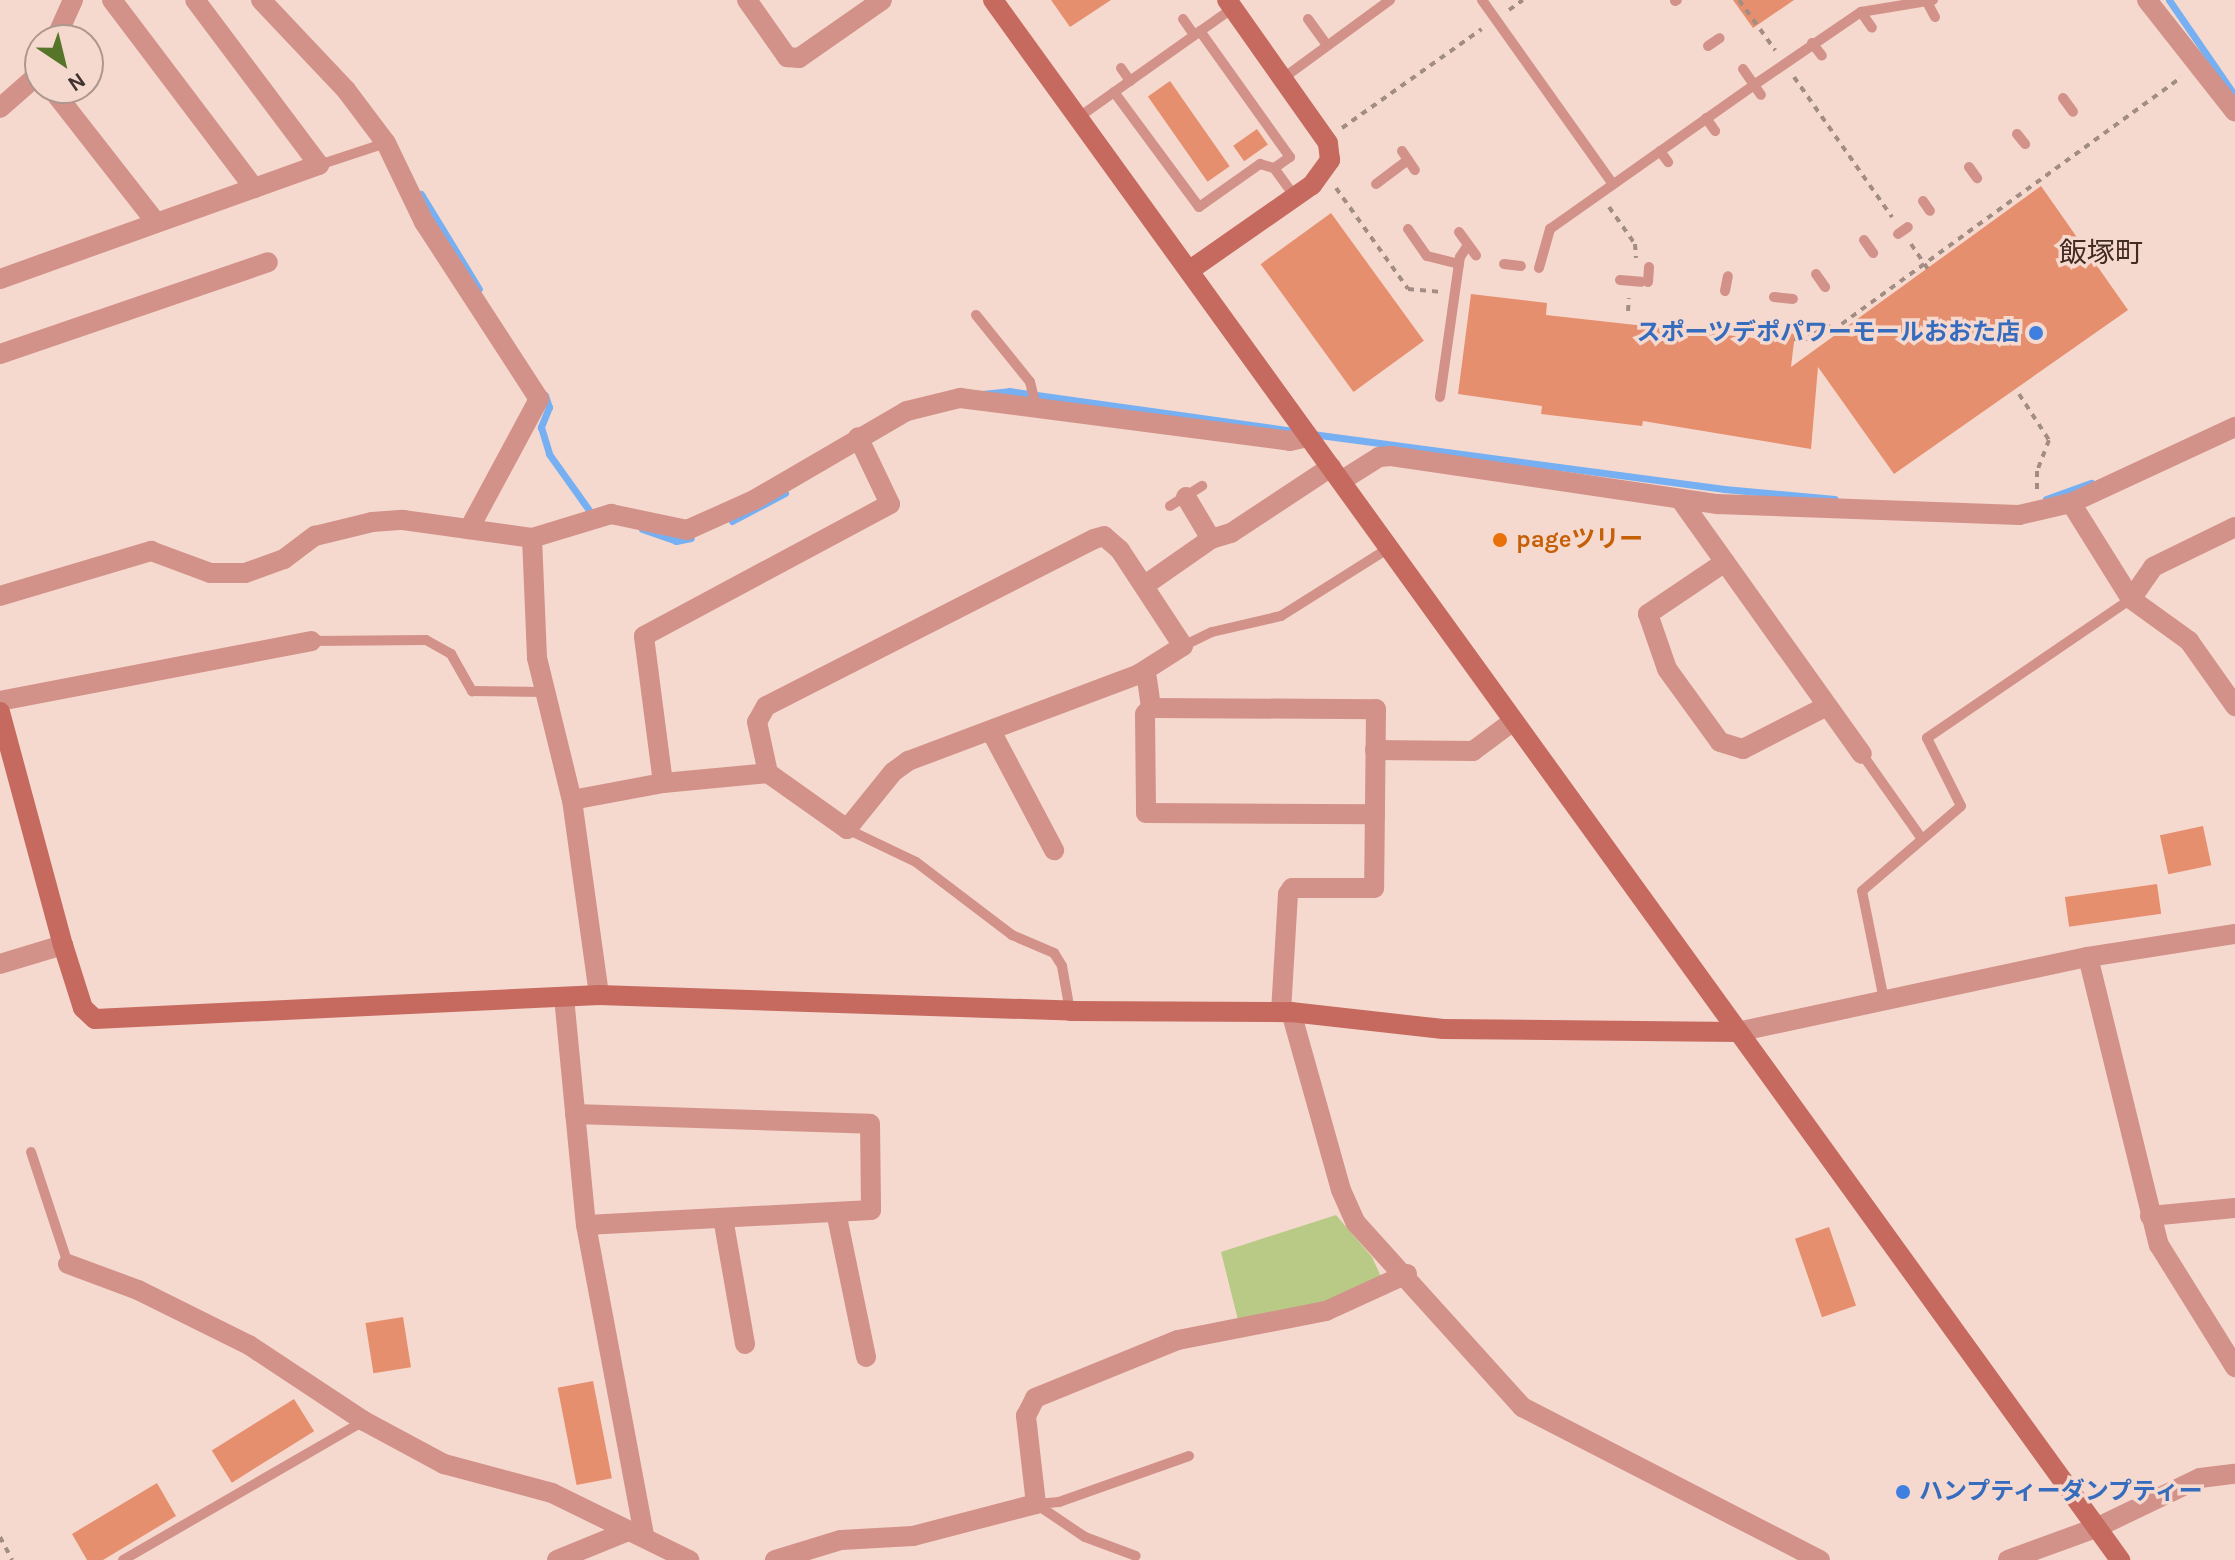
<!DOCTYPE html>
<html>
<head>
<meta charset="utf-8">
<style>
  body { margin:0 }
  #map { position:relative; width:2235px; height:1560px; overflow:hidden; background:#f6d9ce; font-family:Karla,"Noto Sans JP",sans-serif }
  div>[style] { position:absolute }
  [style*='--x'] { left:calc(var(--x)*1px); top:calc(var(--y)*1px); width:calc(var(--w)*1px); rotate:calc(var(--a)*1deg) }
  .green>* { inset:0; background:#b8ca86 }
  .stream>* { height:7px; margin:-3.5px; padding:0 3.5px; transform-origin:3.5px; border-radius:3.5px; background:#76b0f3 }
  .building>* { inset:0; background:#e68f6f; transform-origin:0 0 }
  .path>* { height:4px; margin-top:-2px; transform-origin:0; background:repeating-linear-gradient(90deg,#a28d85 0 6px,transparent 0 12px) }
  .lane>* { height:10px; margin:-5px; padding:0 5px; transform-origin:5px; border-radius:5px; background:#d2928a }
  .street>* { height:20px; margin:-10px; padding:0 10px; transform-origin:10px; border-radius:10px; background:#d2928a }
  .secondary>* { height:20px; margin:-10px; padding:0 10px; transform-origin:10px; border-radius:10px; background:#c66a60 }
  .dots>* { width:22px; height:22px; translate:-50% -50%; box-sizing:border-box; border:4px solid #f6d9ce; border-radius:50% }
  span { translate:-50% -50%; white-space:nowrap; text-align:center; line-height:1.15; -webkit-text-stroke:7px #f6d9ce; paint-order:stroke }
  .shop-label { font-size:24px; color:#366cbe; font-weight:700 }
  .right { translate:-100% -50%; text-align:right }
  .left { translate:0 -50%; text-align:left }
  .food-label { font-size:24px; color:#c56008; font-weight:700 }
  .quarter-label { font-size:28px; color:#412b23 }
  .north { position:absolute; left:24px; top:24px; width:80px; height:80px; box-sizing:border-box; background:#f6d9ce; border:2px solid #ad978e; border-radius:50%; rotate:145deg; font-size:22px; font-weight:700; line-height:32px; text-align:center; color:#3f332f }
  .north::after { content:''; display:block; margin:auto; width:28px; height:36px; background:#577529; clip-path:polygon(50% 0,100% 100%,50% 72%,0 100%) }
</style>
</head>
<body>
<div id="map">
  <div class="green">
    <div style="clip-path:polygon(1336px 1215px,1372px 1257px,1383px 1281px,1332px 1305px,1238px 1320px,1221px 1252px)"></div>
  </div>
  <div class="stream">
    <div style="--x:2169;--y:0;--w:116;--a:55.5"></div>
    <div style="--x:421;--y:194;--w:111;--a:58.6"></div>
    <div style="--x:545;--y:395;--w:13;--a:72"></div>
    <div style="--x:549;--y:407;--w:22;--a:112"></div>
    <div style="--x:541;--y:427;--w:28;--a:73"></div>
    <div style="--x:549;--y:454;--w:77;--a:54.5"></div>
    <div style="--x:972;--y:395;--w:37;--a:-6"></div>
    <div style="--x:1009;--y:391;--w:294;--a:8"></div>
    <div style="--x:1312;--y:434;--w:416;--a:7.6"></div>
    <div style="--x:1724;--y:489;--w:111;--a:5.1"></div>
    <div style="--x:2046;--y:499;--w:48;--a:-19.6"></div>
    <div style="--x:732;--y:521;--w:60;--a:-27.8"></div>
    <div style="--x:642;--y:529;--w:36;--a:19"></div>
    <div style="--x:676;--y:541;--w:15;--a:-11"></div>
  </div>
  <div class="building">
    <div style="clip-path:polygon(1051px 0,1111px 0,1070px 27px)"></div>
    <div style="clip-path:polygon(1733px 0,1794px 0,1753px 28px)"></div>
    <div style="left:1170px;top:81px;width:104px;height:27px;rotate:55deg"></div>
    <div style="left:1257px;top:129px;width:19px;height:29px;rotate:55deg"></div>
    <div style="clip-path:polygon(2041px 186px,2128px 310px,1894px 474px,1818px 367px,1811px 449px,1643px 421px,1642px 426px,1541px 414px,1542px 406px,1458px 394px,1471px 294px,1547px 303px,1546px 315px,1762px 339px,1764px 330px,1795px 334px,1791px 367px)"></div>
    <div style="left:1331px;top:213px;width:158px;height:87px;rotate:54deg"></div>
    <div style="left:2203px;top:826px;width:40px;height:44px;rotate:78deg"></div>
    <div style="left:2157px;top:884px;width:30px;height:93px;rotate:82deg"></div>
    <div style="left:1829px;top:1227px;width:83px;height:36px;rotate:71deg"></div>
    <div style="left:403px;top:1317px;width:51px;height:38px;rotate:81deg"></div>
    <div style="left:593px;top:1381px;width:99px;height:36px;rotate:79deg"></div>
    <div style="left:294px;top:1399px;width:38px;height:97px;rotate:58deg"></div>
    <div style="clip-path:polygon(157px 1483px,176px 1516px,103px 1560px,87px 1560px,72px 1534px)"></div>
  </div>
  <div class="path">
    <div style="--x:1739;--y:0;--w:62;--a:54.2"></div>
    <div style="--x:1509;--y:10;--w:17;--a:-36"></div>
    <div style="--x:1794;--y:77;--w:171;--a:55"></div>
    <div style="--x:1342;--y:128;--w:171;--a:-35.3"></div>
    <div style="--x:1336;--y:188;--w:124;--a:54.5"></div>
    <div style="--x:1408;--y:289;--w:33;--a:5"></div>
    <div style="--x:1609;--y:207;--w:45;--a:54.9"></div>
    <div style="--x:1635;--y:244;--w:14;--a:86"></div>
    <div style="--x:1911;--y:244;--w:30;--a:56"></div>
    <div style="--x:1628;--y:311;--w:13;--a:-86"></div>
    <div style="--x:1794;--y:339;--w:11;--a:5"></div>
    <div style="--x:1805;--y:340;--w:27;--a:-33"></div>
    <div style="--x:1828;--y:325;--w:7;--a:56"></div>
    <div style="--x:1832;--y:331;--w:432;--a:-36"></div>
    <div style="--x:2019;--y:394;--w:55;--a:56.9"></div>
    <div style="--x:2049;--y:440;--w:33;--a:111"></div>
    <div style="--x:2037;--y:471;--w:21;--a:90"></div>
    <div style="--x:0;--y:1537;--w:26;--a:62"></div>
  </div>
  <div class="lane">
    <div style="--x:1482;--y:0;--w:226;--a:54.6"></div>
    <div style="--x:1675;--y:1;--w:2;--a:-27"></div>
    <div style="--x:1927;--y:2;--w:17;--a:62"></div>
    <div style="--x:1861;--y:12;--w:19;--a:55"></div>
    <div style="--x:1183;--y:19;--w:19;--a:55"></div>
    <div style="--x:1308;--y:19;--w:32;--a:54"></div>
    <div style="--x:1200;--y:31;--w:155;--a:54.5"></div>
    <div style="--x:1290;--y:157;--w:19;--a:145"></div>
    <div style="--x:1274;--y:168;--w:36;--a:54"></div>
    <div style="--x:1812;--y:43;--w:16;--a:52"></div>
    <div style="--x:1708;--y:46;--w:14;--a:-34"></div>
    <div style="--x:1121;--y:68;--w:16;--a:55"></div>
    <div style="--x:1743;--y:69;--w:19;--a:55"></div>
    <div style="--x:1754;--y:85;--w:130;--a:-34.3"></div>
    <div style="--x:1861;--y:12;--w:73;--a:-9.5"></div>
    <div style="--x:1282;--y:79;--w:134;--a:-36.2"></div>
    <div style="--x:1114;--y:92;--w:143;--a:53.5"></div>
    <div style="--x:1199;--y:207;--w:75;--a:-35.2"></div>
    <div style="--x:1260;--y:164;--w:15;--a:16"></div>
    <div style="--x:2063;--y:98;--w:17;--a:54"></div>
    <div style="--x:1079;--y:117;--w:189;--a:-35.3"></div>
    <div style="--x:1706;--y:118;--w:16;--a:55"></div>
    <div style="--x:2017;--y:134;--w:13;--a:51"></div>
    <div style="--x:1402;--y:151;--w:23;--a:56"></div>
    <div style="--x:1660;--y:151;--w:14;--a:54"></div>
    <div style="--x:319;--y:165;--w:71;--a:-18.2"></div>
    <div style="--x:1969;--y:167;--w:14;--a:54"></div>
    <div style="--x:1376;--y:184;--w:40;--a:-37"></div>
    <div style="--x:1923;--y:201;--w:12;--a:55"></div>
    <div style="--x:1408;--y:229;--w:33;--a:55"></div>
    <div style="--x:1427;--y:256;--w:33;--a:14"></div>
    <div style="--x:1459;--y:232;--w:29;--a:54"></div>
    <div style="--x:1898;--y:234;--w:12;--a:-35"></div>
    <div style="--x:1864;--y:240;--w:16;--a:55"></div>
    <div style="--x:1504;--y:264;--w:17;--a:7"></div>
    <div style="--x:1539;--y:268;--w:41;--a:-74.2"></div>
    <div style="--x:1550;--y:229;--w:250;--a:-35.2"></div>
    <div style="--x:1754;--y:85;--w:12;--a:55"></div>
    <div style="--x:1816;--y:274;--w:16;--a:55"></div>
    <div style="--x:1620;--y:280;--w:21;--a:5"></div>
    <div style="--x:1648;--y:282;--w:15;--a:-86"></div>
    <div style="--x:1725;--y:291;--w:15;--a:-79"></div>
    <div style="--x:1774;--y:297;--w:19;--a:6"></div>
    <div style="--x:976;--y:315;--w:86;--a:51.1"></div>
    <div style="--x:1030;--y:382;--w:25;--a:76"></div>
    <div style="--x:1440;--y:397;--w:141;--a:-81.9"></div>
    <div style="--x:1460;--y:257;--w:14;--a:-56"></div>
    <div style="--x:1170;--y:506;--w:38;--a:-32"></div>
    <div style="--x:311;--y:641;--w:115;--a:-0.5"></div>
    <div style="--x:426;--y:640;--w:29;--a:29"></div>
    <div style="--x:451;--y:654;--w:43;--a:60.4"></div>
    <div style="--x:472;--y:691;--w:72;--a:0.8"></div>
    <div style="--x:1183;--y:646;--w:32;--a:-26"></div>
    <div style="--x:1212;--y:632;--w:71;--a:-13.1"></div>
    <div style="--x:1281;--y:616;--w:128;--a:-32.2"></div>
    <div style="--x:1862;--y:754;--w:104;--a:54.8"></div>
    <div style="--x:847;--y:829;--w:76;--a:25.6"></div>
    <div style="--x:916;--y:862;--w:121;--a:37.2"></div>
    <div style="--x:1012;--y:935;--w:46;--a:23.2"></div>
    <div style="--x:1054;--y:953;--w:15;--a:58"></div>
    <div style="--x:1062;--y:966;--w:46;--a:79.9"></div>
    <div style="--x:1884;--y:1000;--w:111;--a:-101.4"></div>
    <div style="--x:1862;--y:891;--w:130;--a:-40.6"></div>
    <div style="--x:1961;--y:806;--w:76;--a:-116.6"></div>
    <div style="--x:1927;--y:738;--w:247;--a:-34.3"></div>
    <div style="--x:31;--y:1152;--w:118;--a:71.7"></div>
    <div style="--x:1036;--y:1504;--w:23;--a:-5"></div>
    <div style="--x:1059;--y:1502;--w:138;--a:-19.5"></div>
    <div style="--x:1036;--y:1504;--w:59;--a:34"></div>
    <div style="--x:1085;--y:1537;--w:54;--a:20.4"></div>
    <div style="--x:123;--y:1560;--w:278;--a:-30"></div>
  </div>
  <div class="street">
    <div style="--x:112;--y:0;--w:236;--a:52.9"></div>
    <div style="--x:261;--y:0;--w:124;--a:46.6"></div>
    <div style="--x:346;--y:90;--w:66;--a:53"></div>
    <div style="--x:386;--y:143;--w:88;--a:64.3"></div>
    <div style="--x:424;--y:222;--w:211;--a:57"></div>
    <div style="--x:539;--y:399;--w:148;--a:118.3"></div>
    <div style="--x:747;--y:0;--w:70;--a:54.9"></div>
    <div style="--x:787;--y:57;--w:12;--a:5"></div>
    <div style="--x:799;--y:58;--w:101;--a:-34.9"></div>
    <div style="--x:2147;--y:0;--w:142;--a:51.8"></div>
    <div style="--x:55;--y:40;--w:44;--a:-65.8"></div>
    <div style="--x:51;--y:88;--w:169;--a:52"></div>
    <div style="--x:0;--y:108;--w:53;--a:-41.2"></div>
    <div style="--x:0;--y:279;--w:339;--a:-19.7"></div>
    <div style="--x:319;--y:165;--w:206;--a:-126.9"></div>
    <div style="--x:0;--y:354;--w:283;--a:-18.9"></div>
    <div style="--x:1341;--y:481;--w:45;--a:-32.3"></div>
    <div style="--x:1379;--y:457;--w:12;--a:-5"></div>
    <div style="--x:1391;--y:456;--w:330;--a:8.4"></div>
    <div style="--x:1717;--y:504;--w:302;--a:2.1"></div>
    <div style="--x:2019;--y:515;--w:53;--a:-13"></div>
    <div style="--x:2071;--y:503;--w:181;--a:-24.9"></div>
    <div style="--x:1186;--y:497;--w:49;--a:59.2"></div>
    <div style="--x:1211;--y:539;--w:21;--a:-17"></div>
    <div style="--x:1231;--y:533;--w:120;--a:-33.4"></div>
    <div style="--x:1680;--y:499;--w:313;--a:54.5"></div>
    <div style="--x:2071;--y:503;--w:113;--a:58"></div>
    <div style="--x:2131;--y:599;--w:72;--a:35.9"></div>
    <div style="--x:2189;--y:641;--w:80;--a:54.7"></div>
    <div style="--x:532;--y:538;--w:120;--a:87.6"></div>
    <div style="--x:537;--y:658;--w:146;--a:76.2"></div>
    <div style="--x:572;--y:800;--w:197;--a:82.1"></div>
    <div style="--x:1725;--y:562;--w:93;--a:146"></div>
    <div style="--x:1648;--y:614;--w:58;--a:70.9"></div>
    <div style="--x:1667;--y:669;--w:90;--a:54"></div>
    <div style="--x:1720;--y:742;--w:24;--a:17"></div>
    <div style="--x:1743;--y:749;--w:94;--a:-27.1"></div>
    <div style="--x:1145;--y:585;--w:80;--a:-34.9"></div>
    <div style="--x:0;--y:596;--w:158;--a:-16.6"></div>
    <div style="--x:151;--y:551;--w:63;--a:20.4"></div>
    <div style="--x:210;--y:573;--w:35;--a:0"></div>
    <div style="--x:245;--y:573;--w:41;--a:-19.7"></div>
    <div style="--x:284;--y:559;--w:39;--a:-37"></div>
    <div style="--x:315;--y:536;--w:59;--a:-13.8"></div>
    <div style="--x:372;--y:522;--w:31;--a:-4"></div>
    <div style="--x:403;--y:520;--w:130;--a:7.9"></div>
    <div style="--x:532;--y:538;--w:83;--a:-16.9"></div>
    <div style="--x:611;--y:514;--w:78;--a:11.9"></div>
    <div style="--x:687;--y:530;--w:73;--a:-24.1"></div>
    <div style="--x:754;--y:500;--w:177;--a:-30.2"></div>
    <div style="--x:907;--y:411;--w:55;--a:-13.8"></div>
    <div style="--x:960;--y:398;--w:333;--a:7.4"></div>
    <div style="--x:1290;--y:441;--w:18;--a:-13"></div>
    <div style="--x:2131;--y:599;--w:39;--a:-55"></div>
    <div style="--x:2153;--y:567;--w:91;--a:-26"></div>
    <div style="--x:1139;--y:674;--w:9;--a:32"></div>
    <div style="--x:1147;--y:679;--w:29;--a:82"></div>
    <div style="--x:1151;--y:708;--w:8;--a:135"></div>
    <div style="--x:1145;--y:714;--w:99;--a:89.4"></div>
    <div style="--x:1146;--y:813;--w:229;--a:0.3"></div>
    <div style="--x:0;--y:701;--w:317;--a:-10.9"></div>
    <div style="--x:1151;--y:708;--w:225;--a:0.3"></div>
    <div style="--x:1376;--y:709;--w:179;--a:90.6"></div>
    <div style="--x:1374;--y:888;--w:82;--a:180"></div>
    <div style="--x:1292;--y:888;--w:7;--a:124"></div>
    <div style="--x:1288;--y:894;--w:118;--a:93.4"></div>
    <div style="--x:991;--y:731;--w:135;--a:62.1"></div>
    <div style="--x:1375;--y:750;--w:98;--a:0.6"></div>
    <div style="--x:1473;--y:751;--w:49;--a:-36.6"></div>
    <div style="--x:663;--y:783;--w:148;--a:-97.4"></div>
    <div style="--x:644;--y:636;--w:279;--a:-28.2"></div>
    <div style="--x:890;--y:504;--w:74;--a:-115.5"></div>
    <div style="--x:572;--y:800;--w:93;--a:-10.6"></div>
    <div style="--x:663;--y:783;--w:105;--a:-5.4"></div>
    <div style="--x:768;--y:773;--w:97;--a:35.3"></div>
    <div style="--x:847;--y:829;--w:73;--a:-51.1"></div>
    <div style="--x:893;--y:772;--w:19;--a:-36"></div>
    <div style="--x:908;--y:761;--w:247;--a:-20.6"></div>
    <div style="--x:1139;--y:674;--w:52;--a:-32.5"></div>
    <div style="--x:1183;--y:646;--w:115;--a:-123.3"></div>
    <div style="--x:1120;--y:550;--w:21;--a:-139"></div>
    <div style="--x:1104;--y:536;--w:10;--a:163"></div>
    <div style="--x:1094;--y:539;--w:368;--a:153"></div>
    <div style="--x:766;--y:706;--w:18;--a:119"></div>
    <div style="--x:757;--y:722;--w:52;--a:77.8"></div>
    <div style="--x:2088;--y:957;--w:297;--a:76.2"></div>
    <div style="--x:2159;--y:1245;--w:144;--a:58.1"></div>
    <div style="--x:0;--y:964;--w:66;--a:-16.8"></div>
    <div style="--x:564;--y:997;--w:229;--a:84.5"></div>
    <div style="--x:586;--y:1225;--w:315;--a:79.4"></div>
    <div style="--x:1291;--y:1012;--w:185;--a:74.3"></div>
    <div style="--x:1341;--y:1190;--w:36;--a:66"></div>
    <div style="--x:1356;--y:1223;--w:248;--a:47.9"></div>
    <div style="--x:1522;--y:1407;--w:335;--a:27.2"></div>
    <div style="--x:1737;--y:1032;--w:359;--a:-12.1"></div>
    <div style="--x:2088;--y:957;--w:149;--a:-8.9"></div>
    <div style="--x:575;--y:1114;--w:295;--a:1.9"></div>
    <div style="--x:870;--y:1124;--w:86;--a:89.3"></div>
    <div style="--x:871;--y:1210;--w:285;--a:177"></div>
    <div style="--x:836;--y:1212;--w:148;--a:78.3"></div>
    <div style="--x:2150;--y:1216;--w:85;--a:-5.4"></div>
    <div style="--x:723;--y:1218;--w:128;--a:80.1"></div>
    <div style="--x:68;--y:1264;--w:75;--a:20.4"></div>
    <div style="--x:138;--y:1290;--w:124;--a:26.4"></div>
    <div style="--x:249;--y:1345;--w:138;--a:33.5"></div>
    <div style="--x:364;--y:1421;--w:91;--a:28.3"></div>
    <div style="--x:444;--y:1464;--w:112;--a:15"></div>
    <div style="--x:552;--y:1493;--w:153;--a:26.1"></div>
    <div style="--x:557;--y:1560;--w:77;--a:-22.2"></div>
    <div style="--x:775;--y:1560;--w:69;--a:-16.9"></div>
    <div style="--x:841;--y:1540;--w:72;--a:-3.2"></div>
    <div style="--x:913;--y:1536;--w:127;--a:-14.6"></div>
    <div style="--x:1036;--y:1504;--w:89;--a:-96.5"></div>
    <div style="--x:1026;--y:1416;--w:20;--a:-63"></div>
    <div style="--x:1035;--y:1398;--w:154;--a:-22.1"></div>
    <div style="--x:1178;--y:1340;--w:151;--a:-11.1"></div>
    <div style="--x:1326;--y:1311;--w:89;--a:-24.6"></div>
    <div style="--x:2008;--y:1560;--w:96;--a:-20.1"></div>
    <div style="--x:2098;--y:1527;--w:113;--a:-25.7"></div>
    <div style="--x:2200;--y:1478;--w:35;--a:-7"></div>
  </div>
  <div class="secondary">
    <div style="--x:993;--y:0;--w:1925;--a:54.15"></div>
    <div style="--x:1190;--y:270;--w:149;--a:-34.9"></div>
    <div style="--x:1312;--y:185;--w:31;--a:-54"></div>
    <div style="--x:1330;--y:160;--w:17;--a:-97"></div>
    <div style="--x:1328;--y:143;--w:175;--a:-125.2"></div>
    <div style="--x:0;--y:712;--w:241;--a:74.9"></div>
    <div style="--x:63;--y:945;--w:66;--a:72.4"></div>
    <div style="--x:83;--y:1008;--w:16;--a:43"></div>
    <div style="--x:95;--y:1019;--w:505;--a:-2.73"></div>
    <div style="--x:599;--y:995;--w:471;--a:1.9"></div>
    <div style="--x:1070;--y:1011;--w:221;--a:0.3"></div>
    <div style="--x:1291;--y:1012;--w:153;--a:6.4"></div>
    <div style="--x:1443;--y:1029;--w:294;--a:0.6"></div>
  </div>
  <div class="dots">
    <div style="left:2036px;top:333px;background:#3f7fe0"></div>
    <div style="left:1500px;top:540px;background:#e8710a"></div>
    <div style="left:1903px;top:1492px;background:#3f7fe0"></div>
  </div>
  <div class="shop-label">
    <span class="right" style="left:2020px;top:333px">スポーツデポパワーモールおおた店</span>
    <span class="left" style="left:1919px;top:1492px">ハンプティーダンプティー</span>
  </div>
  <div class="food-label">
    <span class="left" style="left:1516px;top:540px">pageツリー</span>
  </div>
  <div class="quarter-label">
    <span style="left:2101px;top:253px">飯塚町</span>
  </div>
  <div class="north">N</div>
</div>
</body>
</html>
